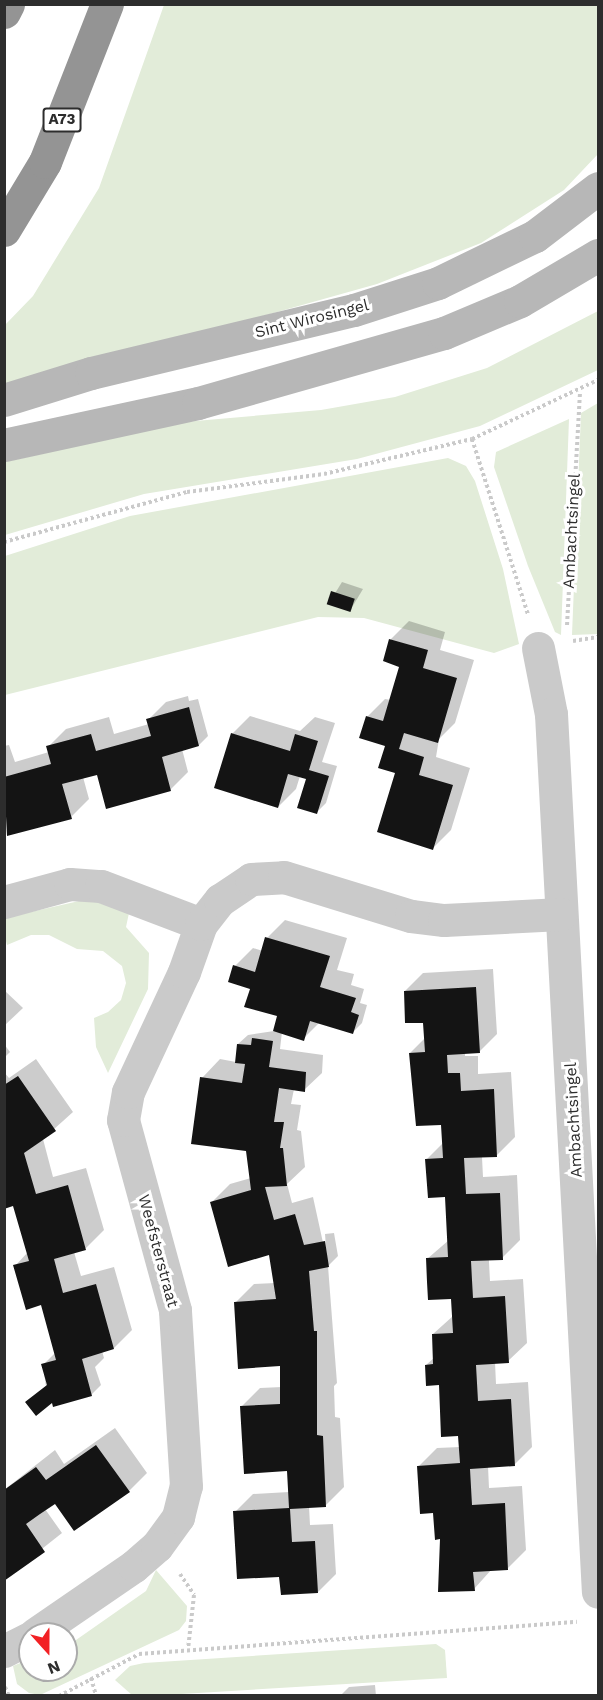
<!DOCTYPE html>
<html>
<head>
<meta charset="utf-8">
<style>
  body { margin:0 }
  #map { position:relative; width:603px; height:1700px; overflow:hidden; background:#fff; font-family:"Work Sans",sans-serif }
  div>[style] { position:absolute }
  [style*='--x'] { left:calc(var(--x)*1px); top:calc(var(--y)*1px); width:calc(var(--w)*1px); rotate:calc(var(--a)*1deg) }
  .green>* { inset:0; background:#e2ecd9 }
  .shadow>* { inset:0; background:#0003 }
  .building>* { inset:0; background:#141414; transform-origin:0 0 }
  .path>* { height:4px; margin-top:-2px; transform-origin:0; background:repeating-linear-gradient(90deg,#cacaca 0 3px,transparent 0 6px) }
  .minor>* { height:33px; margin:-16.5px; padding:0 16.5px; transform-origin:16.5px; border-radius:16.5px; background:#cacaca }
  .secondary>* { height:33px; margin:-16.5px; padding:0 16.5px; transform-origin:16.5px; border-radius:16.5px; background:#b7b7b7 }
  .motorway>* { height:33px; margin:-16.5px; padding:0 16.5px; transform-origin:16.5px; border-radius:16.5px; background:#949494 }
  span { translate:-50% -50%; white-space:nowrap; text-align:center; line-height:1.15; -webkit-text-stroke:6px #fff; paint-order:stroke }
  .shield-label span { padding:2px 4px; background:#fff; border:2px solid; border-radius:4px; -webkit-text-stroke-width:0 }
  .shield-label { font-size:15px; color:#2d2d2d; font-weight:700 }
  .street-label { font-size:16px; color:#2d2d2d }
  .frame { position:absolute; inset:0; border:6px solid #2d2d2d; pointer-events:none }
  .north { position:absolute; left:18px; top:1622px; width:60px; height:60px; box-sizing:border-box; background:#fff; border:2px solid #ababab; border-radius:50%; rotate:159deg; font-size:16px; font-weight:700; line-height:24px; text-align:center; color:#2d2d2d }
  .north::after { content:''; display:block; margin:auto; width:21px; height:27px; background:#f22124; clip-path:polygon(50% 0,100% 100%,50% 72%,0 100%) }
</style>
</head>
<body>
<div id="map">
  <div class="green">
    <div style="clip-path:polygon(164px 5px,598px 5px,598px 154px,564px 190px,481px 243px,377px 284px,5px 388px,4px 326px,33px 296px,99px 188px)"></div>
    <div style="clip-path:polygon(598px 311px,598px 370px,480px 426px,357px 459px,144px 494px,5px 535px,5px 462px,184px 422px,321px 410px,395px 397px,487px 368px)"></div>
    <div style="clip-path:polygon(598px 403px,598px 634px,572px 635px,581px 413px)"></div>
    <div style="clip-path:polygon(569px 419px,561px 635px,555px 632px,528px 566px,494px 467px,496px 452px)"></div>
    <div style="clip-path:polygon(448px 458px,466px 466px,475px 481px,503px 569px,519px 644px,494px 653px,364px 618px,318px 617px,5px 695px,5px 556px,130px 516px)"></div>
    <div style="clip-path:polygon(88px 899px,129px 913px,126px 927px,149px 953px,148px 989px,108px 1073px,96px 1047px,94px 1018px,108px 1012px,121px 1000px,126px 983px,122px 966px,103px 951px,77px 949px,49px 935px,31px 935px,7px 945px,5px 937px,4px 918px)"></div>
    <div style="clip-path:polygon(156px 1570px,187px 1606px,186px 1621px,179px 1630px,40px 1695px,29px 1693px,17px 1684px,13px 1666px,30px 1659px,30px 1670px,66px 1670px,66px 1647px,146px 1591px)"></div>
    <div style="clip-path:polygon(436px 1644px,445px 1650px,447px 1678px,148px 1696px,132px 1695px,115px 1680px,130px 1666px,144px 1663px)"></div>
  </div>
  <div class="shadow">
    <div style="clip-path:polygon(342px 582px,363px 589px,351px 609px,329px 603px)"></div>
    <div style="clip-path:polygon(409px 621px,445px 632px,440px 650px,474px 660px,455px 723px,439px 739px,436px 757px,470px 768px,451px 830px,433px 848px,387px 745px,367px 717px,385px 699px,391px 700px,401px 666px,384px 660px,391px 639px)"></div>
    <div style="clip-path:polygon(188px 696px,189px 701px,198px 699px,208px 736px,199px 745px,182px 749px,188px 772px,170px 790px,98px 773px,83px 777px,89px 799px,71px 817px,8px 834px,4px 746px,9px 745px,15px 762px,49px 752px,48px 747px,66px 729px,109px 717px,114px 734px,149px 724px,148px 720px,166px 702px)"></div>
    <div style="clip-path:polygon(250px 716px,300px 731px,315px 717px,335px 723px,322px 762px,337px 766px,326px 803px,316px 813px,308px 779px,300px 776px,296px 789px,278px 807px,232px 734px)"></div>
    <div style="clip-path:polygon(285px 920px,347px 938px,337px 970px,354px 974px,351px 985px,364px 989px,360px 1003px,367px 1005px,362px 1023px,353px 1032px,320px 1022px,303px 1039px,282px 1032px,280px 1049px,323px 1055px,322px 1073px,304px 1090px,294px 1089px,291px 1104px,301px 1105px,297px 1130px,301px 1131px,305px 1167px,287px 1184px,292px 1203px,313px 1197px,327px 1261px,325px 1234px,334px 1233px,338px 1256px,328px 1266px,337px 1383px,334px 1386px,335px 1417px,340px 1418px,344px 1487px,326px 1505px,309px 1506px,310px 1525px,333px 1524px,336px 1574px,318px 1592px,281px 1575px,235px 1512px,253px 1494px,289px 1492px,288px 1469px,242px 1406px,260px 1388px,282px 1387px,282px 1365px,236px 1302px,254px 1284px,275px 1283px,270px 1253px,212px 1202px,230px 1184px,251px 1178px,248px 1150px,202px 1078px,220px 1059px,236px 1062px,238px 1044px,248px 1035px,274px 1031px,278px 1015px,235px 966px,253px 948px,263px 951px,267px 938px)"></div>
    <div style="clip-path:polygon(493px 969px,497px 1034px,479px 1052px,465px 1053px,465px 1056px,478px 1056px,478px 1074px,511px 1072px,515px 1137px,497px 1155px,482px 1157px,483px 1177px,517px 1175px,520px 1240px,502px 1258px,489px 1259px,489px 1262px,490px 1281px,523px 1279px,527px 1343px,508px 1361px,495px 1362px,496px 1384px,528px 1382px,532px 1447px,514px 1465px,488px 1466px,489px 1488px,522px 1486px,526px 1550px,508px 1568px,492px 1569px,474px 1589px,441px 1538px,419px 1466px,437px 1448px,460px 1447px,460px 1434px,440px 1383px,426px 1365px,435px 1357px,433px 1334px,453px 1316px,452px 1298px,427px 1259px,449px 1240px,447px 1196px,427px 1159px,443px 1143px,442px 1123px,410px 1053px,425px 1038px,425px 1022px,405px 991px,423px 973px)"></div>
    <div style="clip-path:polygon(4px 990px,23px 1008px,4px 1026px)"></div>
    <div style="clip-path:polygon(4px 1044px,10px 1052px,4px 1058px)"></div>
    <div style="clip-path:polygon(36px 1059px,73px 1112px,43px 1139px,53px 1177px,86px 1168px,104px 1230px,86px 1248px,74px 1252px,81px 1276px,114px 1267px,132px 1330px,114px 1348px,102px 1351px,104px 1358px,95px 1367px,101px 1385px,91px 1395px,27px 1402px,46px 1387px,43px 1365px,56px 1352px,42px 1303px,15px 1266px,28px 1252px,14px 1204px,4px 1207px,4px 1072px,9px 1078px)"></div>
    <div style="clip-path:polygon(115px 1428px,147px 1473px,129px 1491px,55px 1502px,45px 1509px,62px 1533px,4px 1579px,4px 1490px,55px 1450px,64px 1464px)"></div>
    <div style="clip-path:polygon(375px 1685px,376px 1696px,340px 1696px,349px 1687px)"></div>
  </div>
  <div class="building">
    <div style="left:331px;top:591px;width:25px;height:14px;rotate:18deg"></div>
    <div style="clip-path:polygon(389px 639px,428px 650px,423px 668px,457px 678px,438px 743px,404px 733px,399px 749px,424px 757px,419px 775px,453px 785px,433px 850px,377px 832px,395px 773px,378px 768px,385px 746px,359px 738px,366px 716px,383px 721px,399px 667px,383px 661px)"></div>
    <div style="clip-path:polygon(189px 707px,199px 746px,162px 757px,171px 791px,106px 809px,97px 775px,62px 784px,72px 819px,7px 836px,4px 777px,51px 764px,46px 746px,91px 734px,96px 751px,151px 736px,146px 719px)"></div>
    <div style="clip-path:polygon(231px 733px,290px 751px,295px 734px,318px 741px,309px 770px,329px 776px,317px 814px,297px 808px,306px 779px,288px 774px,278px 808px,214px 788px)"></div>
    <div style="clip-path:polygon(265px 937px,330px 956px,320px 987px,356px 998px,351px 1012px,359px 1015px,353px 1034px,310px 1021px,304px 1041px,273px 1031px,277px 1016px,244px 1007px,250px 989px,228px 982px,233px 965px,255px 972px)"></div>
    <div style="clip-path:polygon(476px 987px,480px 1053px,447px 1055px,448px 1073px,460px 1073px,461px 1091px,494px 1089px,497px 1157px,464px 1158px,466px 1194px,500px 1193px,503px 1260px,471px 1261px,472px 1280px,473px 1298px,505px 1296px,509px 1363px,476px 1365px,478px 1401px,511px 1399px,515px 1466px,470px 1469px,472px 1505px,505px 1503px,508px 1570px,473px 1572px,475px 1591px,438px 1592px,440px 1539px,435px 1540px,433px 1513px,420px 1514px,417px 1466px,460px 1463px,458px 1436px,441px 1437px,439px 1385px,426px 1386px,425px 1365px,433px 1364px,432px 1334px,453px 1333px,451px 1299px,428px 1300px,427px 1282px,426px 1258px,448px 1257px,445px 1197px,428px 1198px,425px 1159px,443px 1158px,441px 1125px,416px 1126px,409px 1053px,425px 1052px,423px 1023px,405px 1023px,404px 991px)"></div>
    <div style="clip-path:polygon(252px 1038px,273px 1041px,269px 1067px,306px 1072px,305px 1092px,279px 1088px,274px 1122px,284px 1122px,280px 1148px,283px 1148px,287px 1186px,265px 1187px,274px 1220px,295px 1214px,304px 1245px,325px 1241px,329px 1267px,309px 1271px,314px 1331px,317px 1331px,317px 1435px,323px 1436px,326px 1507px,290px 1509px,292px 1542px,315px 1541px,318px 1593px,281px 1595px,279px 1577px,237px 1579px,233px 1511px,289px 1508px,287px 1471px,244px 1474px,240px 1406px,280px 1404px,280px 1366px,238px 1369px,234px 1302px,276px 1299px,269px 1255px,228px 1267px,210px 1202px,251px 1190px,246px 1151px,191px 1144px,200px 1077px,242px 1083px,245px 1064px,235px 1063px,237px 1044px,251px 1045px)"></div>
    <div style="clip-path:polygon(18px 1076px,56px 1131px,24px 1153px,36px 1194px,68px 1185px,86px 1250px,54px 1259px,63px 1293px,96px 1284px,114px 1349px,82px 1359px,92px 1396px,53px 1407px,52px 1403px,36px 1416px,25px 1402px,47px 1385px,41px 1364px,56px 1360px,41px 1305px,26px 1310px,13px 1265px,29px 1261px,13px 1206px,4px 1209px,4px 1085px)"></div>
    <div style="clip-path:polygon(96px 1445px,130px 1492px,74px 1531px,55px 1504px,40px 1514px,26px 1524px,45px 1552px,4px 1581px,4px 1490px,36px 1467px,46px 1480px)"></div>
  </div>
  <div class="path">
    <div style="--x:472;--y:439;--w:184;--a:72.3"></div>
    <div style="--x:4;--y:542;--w:190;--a:-15.3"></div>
    <div style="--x:187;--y:492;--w:138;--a:-7.5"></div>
    <div style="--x:324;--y:474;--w:152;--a:-13.3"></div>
    <div style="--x:472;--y:439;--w:139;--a:-25.1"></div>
    <div style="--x:567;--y:625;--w:233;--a:-86.8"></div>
    <div style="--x:573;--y:641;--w:25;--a:-9"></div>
    <div style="--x:180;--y:1574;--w:25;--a:56"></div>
    <div style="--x:194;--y:1595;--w:54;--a:96.3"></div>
    <div style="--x:91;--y:1678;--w:19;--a:74"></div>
    <div style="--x:5;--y:1687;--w:10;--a:66"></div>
    <div style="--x:59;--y:1696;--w:90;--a:-27.7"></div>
    <div style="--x:139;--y:1654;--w:439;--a:-4.2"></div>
  </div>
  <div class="minor">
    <div style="--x:538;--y:648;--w:67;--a:78.9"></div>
    <div style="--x:551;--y:714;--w:879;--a:86.94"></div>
    <div style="--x:4;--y:902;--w:68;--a:-15.3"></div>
    <div style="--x:70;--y:884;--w:31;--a:4"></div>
    <div style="--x:101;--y:886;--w:107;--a:20.8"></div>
    <div style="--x:35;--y:1634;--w:120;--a:-34.5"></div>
    <div style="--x:134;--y:1566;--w:30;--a:-41"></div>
    <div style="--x:157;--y:1546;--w:36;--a:-54"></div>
    <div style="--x:178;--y:1517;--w:32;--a:-76"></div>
    <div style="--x:186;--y:1486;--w:176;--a:-93.6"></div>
    <div style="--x:175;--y:1310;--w:197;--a:-105.3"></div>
    <div style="--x:123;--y:1120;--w:28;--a:-80"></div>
    <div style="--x:128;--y:1092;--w:132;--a:-65"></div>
    <div style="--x:184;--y:972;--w:51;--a:-70.5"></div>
    <div style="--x:201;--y:924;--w:31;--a:-52"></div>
    <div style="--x:220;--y:900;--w:37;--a:-34"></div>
    <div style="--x:251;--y:879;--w:33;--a:-3"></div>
    <div style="--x:284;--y:877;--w:133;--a:17.1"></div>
    <div style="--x:411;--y:916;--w:33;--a:7"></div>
    <div style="--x:444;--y:920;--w:117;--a:-2.9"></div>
    <div style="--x:4;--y:1651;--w:29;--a:-27"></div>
  </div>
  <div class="secondary">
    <div style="--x:4;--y:400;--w:91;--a:-17.2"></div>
    <div style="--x:91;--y:373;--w:270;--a:-13.5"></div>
    <div style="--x:354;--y:310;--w:88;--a:-17.8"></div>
    <div style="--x:438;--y:283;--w:108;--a:-25.9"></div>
    <div style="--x:535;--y:236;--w:79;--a:-37.3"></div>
    <div style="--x:4;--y:445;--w:198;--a:-12.2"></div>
    <div style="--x:198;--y:403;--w:256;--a:-15.9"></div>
    <div style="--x:444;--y:333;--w:82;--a:-22.8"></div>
    <div style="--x:520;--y:301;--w:91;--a:-30.5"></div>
  </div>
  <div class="motorway">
    <div style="--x:4;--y:12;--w:9;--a:-63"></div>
    <div style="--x:4;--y:230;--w:79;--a:-58.9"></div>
    <div style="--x:45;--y:162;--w:170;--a:-68.6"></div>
  </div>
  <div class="shield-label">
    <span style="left:62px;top:120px">A73</span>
  </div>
  <div class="street-label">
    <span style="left:312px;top:319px;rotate:-14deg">Sint Wirosingel</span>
    <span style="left:572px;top:531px;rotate:-87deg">Ambachtsingel</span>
    <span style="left:574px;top:1120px;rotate:-93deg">Ambachtsingel</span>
    <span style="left:158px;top:1251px;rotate:75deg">Weefsterstraat</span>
  </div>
  <div class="frame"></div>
  <div class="north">N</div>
</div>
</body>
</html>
